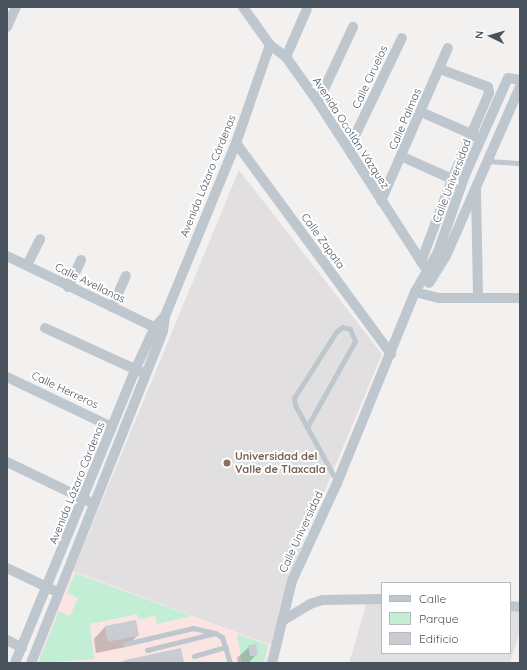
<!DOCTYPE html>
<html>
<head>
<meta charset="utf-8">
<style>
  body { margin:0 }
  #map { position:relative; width:527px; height:670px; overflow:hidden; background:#f3f0f0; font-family:Quicksand,sans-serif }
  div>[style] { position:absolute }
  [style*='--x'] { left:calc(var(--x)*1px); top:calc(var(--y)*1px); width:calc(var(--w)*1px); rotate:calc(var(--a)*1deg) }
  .education>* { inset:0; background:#e1dfdf }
  .medical>* { inset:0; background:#fae5e3 }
  .green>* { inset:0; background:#c1eed4 }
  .shadow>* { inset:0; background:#0003 }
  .building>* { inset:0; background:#caccd3; transform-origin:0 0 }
  .service>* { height:5px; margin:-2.5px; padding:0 2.5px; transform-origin:2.5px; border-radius:2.5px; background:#bfc7ce }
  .minor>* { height:10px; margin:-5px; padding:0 5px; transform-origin:5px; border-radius:5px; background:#bfc7ce }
  .dots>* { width:11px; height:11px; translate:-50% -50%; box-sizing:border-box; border:2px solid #fff; border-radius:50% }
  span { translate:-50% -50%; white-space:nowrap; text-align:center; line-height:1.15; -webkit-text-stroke:4px #fff; paint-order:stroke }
  .street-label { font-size:11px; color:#49535d }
  .education-label { font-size:11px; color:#785e54; font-weight:700 }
  .left { translate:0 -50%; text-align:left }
  .frame { position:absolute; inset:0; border:8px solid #49535d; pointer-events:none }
  .legend { position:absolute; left:381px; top:582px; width:130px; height:72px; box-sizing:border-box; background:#fff; border:1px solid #b6babe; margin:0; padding:5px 7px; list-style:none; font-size:12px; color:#49535d }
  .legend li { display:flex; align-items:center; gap:8px; height:20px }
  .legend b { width:20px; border:1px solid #b6babe }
  .north { position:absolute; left:471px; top:16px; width:40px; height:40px; -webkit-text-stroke:3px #fff; paint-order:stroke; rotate:275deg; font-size:11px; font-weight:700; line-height:16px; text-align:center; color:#49535d }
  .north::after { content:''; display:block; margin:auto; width:14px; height:18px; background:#49535d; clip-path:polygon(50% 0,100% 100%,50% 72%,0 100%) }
</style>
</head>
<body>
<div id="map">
  <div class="education">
    <div style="clip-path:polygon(239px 170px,382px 354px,288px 579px,271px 645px,73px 571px)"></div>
    <div style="clip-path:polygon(367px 602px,382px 603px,382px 653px,510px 653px,510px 611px,520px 611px,520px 630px,510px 663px,349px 663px)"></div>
  </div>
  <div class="medical">
    <div style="clip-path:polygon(73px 571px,271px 645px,267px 663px,35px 663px)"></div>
  </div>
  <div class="green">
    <div style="clip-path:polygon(75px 573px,192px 616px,157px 624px,155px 616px,139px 619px,137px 614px,90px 624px,94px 659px,38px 663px,59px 611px,70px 616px,78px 598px,67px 593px)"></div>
    <div style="clip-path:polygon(237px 634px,268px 645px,264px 663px,242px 663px)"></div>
  </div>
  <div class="shadow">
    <div style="clip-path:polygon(105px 627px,138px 635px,126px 647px,96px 653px,94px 639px)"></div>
    <div style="clip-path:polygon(249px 647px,257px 654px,248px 663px,238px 663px,237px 658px)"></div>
    <div style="clip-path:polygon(180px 649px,183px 663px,116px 663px)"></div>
  </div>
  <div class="building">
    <div style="left:136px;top:620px;width:16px;height:32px;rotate:79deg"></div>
    <div style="left:256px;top:644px;width:11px;height:8px;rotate:80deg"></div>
    <div style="clip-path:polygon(181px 648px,184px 663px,126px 663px,125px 660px)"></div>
  </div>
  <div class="service">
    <div style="--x:488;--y:161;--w:32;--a:4"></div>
    <div style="--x:307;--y:427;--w:98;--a:-60.8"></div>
    <div style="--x:355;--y:341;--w:13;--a:-113"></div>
    <div style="--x:350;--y:329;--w:8;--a:-166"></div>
    <div style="--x:342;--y:327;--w:8;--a:140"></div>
    <div style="--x:336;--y:332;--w:78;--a:122.5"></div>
    <div style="--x:294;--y:398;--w:7;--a:82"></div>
    <div style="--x:295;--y:405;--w:88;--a:61.4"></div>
    <div style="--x:125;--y:644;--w:70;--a:-13.2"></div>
    <div style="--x:193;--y:628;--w:22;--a:13"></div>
    <div style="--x:147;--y:650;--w:70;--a:-14"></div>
    <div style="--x:215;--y:633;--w:8;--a:30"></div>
    <div style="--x:222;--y:637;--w:27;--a:73"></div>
    <div style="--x:194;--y:656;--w:33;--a:-16"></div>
  </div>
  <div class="minor">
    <div style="--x:243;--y:7;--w:47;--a:54.6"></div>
    <div style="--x:270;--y:45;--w:20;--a:37"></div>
    <div style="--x:286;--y:57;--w:55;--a:54.6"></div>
    <div style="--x:318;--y:102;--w:210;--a:57.1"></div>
    <div style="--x:7;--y:27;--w:22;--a:-66"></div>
    <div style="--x:286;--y:57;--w:52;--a:-66.4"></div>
    <div style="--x:318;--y:102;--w:83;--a:-65"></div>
    <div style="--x:421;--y:112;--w:62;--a:23.7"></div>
    <div style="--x:236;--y:143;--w:262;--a:53.7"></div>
    <div style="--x:349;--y:148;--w:122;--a:-64.3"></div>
    <div style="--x:403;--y:157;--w:54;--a:24.2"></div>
    <div style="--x:476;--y:191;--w:106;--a:88.9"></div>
    <div style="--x:381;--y:201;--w:167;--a:-66.4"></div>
    <div style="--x:7;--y:256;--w:170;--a:25.8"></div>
    <div style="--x:421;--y:262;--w:89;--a:-69.5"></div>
    <div style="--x:452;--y:179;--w:94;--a:-66.7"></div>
    <div style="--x:489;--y:93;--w:6;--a:-99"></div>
    <div style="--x:488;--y:87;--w:51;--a:-159.4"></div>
    <div style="--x:27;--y:265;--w:29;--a:-63"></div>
    <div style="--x:429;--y:283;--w:32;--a:-58"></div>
    <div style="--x:446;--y:256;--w:184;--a:-66.4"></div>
    <div style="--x:68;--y:287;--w:30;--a:-64"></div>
    <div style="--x:415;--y:292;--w:25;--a:14"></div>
    <div style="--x:439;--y:298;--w:81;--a:0"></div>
    <div style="--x:112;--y:307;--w:34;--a:-66"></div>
    <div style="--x:45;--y:328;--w:106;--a:24.6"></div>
    <div style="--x:7;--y:377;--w:116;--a:25.5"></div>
    <div style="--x:7;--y:462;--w:90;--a:25.7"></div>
    <div style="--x:7;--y:568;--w:51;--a:25.6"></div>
    <div style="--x:510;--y:606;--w:10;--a:6"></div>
    <div style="--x:282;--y:621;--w:33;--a:-31"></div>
    <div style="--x:310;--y:604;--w:13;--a:-18"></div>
    <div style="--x:322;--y:600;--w:60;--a:-1"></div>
    <div style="--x:7;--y:640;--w:17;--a:28"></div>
    <div style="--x:15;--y:663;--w:317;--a:-67.7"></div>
    <div style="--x:135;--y:370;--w:47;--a:-65.1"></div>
    <div style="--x:155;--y:327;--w:15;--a:-48"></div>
    <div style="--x:31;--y:663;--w:357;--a:-68.3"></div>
    <div style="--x:163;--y:331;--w:15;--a:-82"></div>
    <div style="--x:165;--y:316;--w:187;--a:-67.7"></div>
    <div style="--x:236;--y:143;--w:104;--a:-70.9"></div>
    <div style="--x:272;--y:663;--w:84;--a:-76.3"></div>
    <div style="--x:292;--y:581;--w:108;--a:-65.3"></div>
    <div style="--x:337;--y:483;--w:206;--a:-67.8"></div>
    <div style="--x:415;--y:292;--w:46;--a:-60.1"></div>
    <div style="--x:438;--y:252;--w:82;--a:-70.7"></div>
    <div style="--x:465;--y:175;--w:106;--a:-66.1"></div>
    <div style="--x:508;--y:78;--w:12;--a:9"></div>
  </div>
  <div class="dots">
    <div style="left:227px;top:463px;background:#8d6e63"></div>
  </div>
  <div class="street-label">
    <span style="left:370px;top:77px;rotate:-65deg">Calle Ciruelos</span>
    <span style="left:405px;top:119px;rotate:-67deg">Calle Palmas</span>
    <span style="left:351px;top:133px;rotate:57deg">Avenida Ocotlán Vázquez</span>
    <span style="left:208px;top:176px;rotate:-68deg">Avenida Lázaro Cárdenas</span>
    <span style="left:452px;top:181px;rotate:-69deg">Calle Universidad</span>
    <span style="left:323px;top:241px;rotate:54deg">Calle Zapata</span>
    <span style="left:90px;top:283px;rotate:26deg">Calle Avellanas</span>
    <span style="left:65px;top:390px;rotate:25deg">Calle Herreros</span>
    <span style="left:77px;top:483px;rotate:-68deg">Avenida Lázaro Cárdenas</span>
    <span style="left:301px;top:532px;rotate:-65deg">Calle Universidad</span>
  </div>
  <div class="education-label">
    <span class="left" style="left:235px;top:463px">Universidad del<br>Valle de Tlaxcala</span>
  </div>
  <div class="frame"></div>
  <ul class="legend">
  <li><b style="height:5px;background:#bfc7ce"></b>Calle</li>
  <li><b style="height:11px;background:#c1eed4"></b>Parque</li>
  <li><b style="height:11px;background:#caccd3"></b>Edificio</li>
  </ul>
  <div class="north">N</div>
</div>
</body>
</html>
